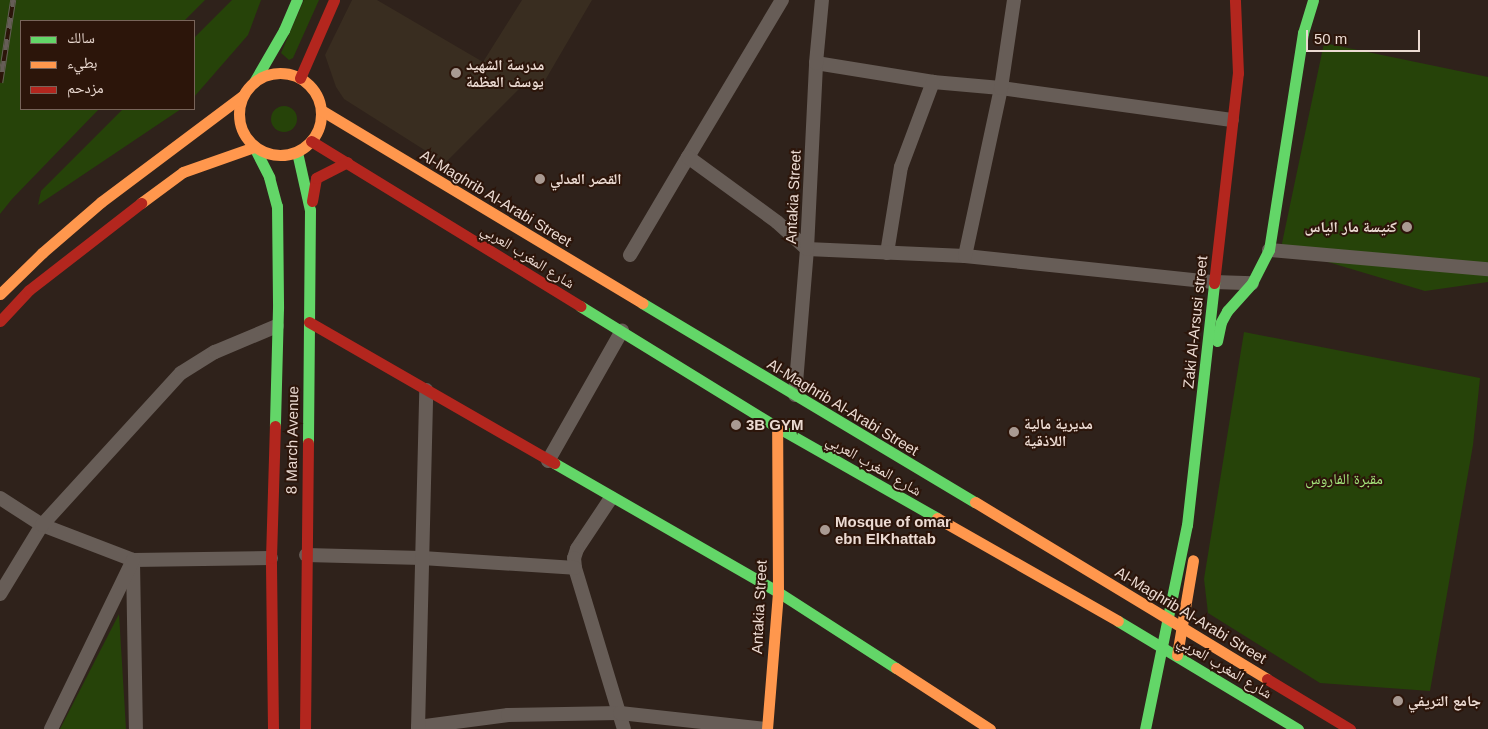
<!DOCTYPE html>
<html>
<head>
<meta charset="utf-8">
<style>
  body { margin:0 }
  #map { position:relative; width:1488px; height:729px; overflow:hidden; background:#2f221b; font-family:Arial,"Noto Naskh Arabic",sans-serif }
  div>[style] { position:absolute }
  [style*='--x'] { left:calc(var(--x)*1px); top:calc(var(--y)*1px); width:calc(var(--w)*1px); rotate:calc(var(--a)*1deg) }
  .education>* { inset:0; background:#392d20 }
  .green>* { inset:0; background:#264309 }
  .round { border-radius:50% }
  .street>* { height:14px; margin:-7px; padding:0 7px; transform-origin:7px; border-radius:7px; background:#675d57 }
  .fast>* { height:11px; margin:-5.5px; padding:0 5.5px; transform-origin:5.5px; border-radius:5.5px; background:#63d668 }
  .slow>* { height:11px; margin:-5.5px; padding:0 5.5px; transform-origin:5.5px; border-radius:5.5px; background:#ff974d }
  .slow>.ring { margin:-5.5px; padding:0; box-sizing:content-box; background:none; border:11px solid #ff974d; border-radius:50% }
  .jam>* { height:11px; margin:-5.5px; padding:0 5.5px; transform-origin:5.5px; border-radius:5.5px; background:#b3261e }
  .rail>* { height:5.5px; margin-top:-2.75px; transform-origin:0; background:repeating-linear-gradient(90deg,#2c150a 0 11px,#665d57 0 22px); box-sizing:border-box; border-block:1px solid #665d57 }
  .dots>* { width:14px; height:14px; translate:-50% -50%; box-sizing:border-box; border:2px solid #2c150a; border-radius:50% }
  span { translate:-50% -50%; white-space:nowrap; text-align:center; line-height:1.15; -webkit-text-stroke:4px #2c150a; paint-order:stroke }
  .poi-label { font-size:15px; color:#ebdad2; font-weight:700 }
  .left { translate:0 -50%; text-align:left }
  .right { translate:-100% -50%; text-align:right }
  .street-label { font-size:15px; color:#ebdad2 }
  .park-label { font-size:15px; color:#a6e77d }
  .legend { position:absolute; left:20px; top:20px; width:175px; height:90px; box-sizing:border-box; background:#2c150a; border:1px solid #78645a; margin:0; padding:6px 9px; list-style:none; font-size:15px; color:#ebdad2 }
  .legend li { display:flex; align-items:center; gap:10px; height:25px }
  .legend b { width:25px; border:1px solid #78645a }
  .scale { position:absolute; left:1306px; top:30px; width:114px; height:22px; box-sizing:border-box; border:2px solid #ebdad2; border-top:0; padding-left:6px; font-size:15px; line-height:18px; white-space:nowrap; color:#ebdad2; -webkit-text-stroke:4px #2c150a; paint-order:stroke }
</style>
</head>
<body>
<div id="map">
  <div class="education">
    <div style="clip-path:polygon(352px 0,377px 0,483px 62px,522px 0,592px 0,540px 89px,524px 84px,445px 163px,344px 99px,336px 87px,325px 55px)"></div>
  </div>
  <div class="green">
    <div style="clip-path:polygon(0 0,205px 0,184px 21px,21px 21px,21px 109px,99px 109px,12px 199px,0 214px)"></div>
    <div style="clip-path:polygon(232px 0,261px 0,248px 35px,194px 97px,194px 38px)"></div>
    <div style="clip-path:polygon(304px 0,319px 0,293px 58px,289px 60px,281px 53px)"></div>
    <div style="clip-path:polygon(1324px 43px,1488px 77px,1488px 282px,1425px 291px,1281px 248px)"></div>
    <div class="round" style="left:271px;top:106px;width:26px;height:26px"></div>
    <div style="clip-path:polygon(123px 109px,181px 109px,38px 205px,41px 191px)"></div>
    <div style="clip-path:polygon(1244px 332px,1480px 378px,1473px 445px,1430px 691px,1320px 683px,1208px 613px,1204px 579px)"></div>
    <div style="clip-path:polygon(119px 614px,126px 729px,60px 729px)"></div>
  </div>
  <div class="street">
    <div style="--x:816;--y:63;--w:119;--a:9.2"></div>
    <div style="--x:933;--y:82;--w:68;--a:5"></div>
    <div style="--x:1001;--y:88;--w:233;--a:7.9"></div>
    <div style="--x:688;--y:157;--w:183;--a:-59.1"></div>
    <div style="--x:1269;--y:250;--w:220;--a:5"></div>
    <div style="--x:887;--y:253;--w:87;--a:-80.8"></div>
    <div style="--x:901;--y:167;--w:91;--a:-69.4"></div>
    <div style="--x:630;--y:255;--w:114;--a:-59.4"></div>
    <div style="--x:688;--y:157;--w:110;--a:36.1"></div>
    <div style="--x:777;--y:222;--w:40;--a:42"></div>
    <div style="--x:807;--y:249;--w:158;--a:2.5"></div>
    <div style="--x:965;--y:256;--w:250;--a:6"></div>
    <div style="--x:1214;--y:282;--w:38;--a:2"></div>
    <div style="--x:965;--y:256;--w:172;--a:-77.9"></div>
    <div style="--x:1001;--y:88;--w:89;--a:-81.6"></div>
    <div style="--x:795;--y:395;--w:146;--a:-85.3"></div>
    <div style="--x:807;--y:249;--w:186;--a:-87.2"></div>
    <div style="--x:816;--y:63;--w:63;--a:-84.6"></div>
    <div style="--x:548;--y:461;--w:150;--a:-60.4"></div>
    <div style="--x:0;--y:498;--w:50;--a:32.7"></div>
    <div style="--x:42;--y:525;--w:97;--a:21"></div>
    <div style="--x:133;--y:560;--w:138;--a:-0.8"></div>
    <div style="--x:611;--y:498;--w:61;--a:123.7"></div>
    <div style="--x:577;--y:549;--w:9;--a:108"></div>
    <div style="--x:574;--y:558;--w:10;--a:84"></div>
    <div style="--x:575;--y:568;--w:168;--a:73.1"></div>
    <div style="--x:306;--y:555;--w:116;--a:1.5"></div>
    <div style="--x:422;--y:558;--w:153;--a:3.7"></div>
    <div style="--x:133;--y:562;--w:167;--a:89"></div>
    <div style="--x:0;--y:594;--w:81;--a:-58.7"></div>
    <div style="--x:42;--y:525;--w:206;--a:-47.6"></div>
    <div style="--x:181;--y:373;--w:40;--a:-32"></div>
    <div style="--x:215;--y:352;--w:67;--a:-22.8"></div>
    <div style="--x:418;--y:727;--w:91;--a:-7.6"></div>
    <div style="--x:508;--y:715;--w:112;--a:-1"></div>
    <div style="--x:620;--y:713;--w:146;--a:6.3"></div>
    <div style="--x:51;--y:729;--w:188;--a:-64.1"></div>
    <div style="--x:418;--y:729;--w:339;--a:-88.6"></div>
  </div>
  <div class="fast">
    <div style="--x:254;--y:82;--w:60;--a:-60"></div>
    <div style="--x:284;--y:30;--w:33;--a:-67"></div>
    <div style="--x:254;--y:147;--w:34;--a:63"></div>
    <div style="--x:269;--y:177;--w:30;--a:75"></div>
    <div style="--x:277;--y:206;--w:102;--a:89.4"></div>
    <div style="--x:278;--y:308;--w:118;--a:91.5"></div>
    <div style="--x:297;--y:152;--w:59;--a:77.4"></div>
    <div style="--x:310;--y:210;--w:233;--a:90.5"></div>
    <div style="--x:642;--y:303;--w:388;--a:30.9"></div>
    <div style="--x:580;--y:306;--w:231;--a:31.6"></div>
    <div style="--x:777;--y:427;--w:184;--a:29.6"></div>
    <div style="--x:1217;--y:341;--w:19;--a:-78"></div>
    <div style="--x:1221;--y:322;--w:13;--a:-61"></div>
    <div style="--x:1227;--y:311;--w:38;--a:-48"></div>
    <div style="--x:1252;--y:283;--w:37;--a:-63"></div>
    <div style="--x:1269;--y:250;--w:220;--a:-81.1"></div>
    <div style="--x:1303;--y:33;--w:34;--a:-73"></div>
    <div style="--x:554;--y:463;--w:258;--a:29.9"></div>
    <div style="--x:778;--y:592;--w:140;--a:32.8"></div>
    <div style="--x:1118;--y:621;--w:210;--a:31"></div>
    <div style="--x:1145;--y:729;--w:208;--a:-78.4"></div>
    <div style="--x:1187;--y:525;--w:244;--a:-83.6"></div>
  </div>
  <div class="slow">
    <div class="ring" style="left:239px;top:73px;width:71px;height:71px"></div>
    <div style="--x:321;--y:110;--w:375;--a:31"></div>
    <div style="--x:141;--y:203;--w:52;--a:-36.4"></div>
    <div style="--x:183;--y:172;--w:75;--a:-19.4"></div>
    <div style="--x:0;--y:294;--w:59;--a:-44.3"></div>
    <div style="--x:42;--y:253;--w:78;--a:-40.8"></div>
    <div style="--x:101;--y:202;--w:176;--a:-36.9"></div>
    <div style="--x:975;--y:502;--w:341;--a:31.2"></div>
    <div style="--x:937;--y:518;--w:208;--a:29.6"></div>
    <div style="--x:1177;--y:655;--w:96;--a:-80.4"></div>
    <div style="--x:896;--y:668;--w:112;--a:33"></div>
    <div style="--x:767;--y:729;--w:137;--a:-85.4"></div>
    <div style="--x:778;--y:592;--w:165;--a:-90.3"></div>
  </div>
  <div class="jam">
    <div style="--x:300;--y:78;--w:85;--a:-66.4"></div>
    <div style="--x:311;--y:141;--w:316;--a:31.5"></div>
    <div style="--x:312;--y:201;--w:23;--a:-80"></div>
    <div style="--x:316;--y:178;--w:35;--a:-27"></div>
    <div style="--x:1214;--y:283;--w:211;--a:-83.5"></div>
    <div style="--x:1238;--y:73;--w:73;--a:-92.4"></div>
    <div style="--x:0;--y:321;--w:42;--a:-46.9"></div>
    <div style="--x:29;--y:290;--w:142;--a:-37.8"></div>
    <div style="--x:309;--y:322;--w:283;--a:29.9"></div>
    <div style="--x:1267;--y:679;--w:97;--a:31.1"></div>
    <div style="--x:273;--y:729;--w:171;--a:-90.7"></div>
    <div style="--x:271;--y:558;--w:132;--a:-88.3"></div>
    <div style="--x:305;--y:729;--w:286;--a:-89.4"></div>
  </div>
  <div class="rail">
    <div style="--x:0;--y:83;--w:84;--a:-81.1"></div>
  </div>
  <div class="dots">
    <div style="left:456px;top:73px;background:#a99a92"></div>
    <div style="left:540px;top:179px;background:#a99a92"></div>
    <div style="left:1407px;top:227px;background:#a99a92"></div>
    <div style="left:736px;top:425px;background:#a99a92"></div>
    <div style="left:1014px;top:432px;background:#a99a92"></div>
    <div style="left:825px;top:530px;background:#a99a92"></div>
    <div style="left:1398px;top:701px;background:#a99a92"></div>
  </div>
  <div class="poi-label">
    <span class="left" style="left:466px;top:73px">مدرسة الشهيد<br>يوسف العظمة</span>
    <span class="left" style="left:550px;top:179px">القصر العدلي</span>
    <span class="right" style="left:1397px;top:227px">كنيسة مار الياس</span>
    <span class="left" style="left:1024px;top:432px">مديرية مالية<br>اللاذقية</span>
    <span class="left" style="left:746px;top:425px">3B GYM</span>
    <span class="left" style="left:835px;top:530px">Mosque of omar<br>ebn ElKhattab</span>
    <span class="left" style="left:1408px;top:701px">جامع التريفي</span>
  </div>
  <div class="street-label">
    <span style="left:793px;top:197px;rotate:-87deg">Antakia Street</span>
    <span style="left:496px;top:198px;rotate:31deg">Al-Maghrib Al-Arabi Street</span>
    <span style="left:528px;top:256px;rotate:32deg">شارع المغرب العربي</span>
    <span style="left:1195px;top:322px;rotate:-84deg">Zaki Al-Arsusi street</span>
    <span style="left:843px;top:407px;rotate:31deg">Al-Maghrib Al-Arabi Street</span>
    <span style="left:292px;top:440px;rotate:-89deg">8 March Avenue</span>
    <span style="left:874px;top:465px;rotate:30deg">شارع المغرب العربي</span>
    <span style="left:759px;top:607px;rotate:-87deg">Antakia Street</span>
    <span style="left:1191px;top:615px;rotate:31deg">Al-Maghrib Al-Arabi Street</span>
    <span style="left:1225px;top:667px;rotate:31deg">شارع المغرب العربي</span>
  </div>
  <div class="park-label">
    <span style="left:1344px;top:479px">مقبرة الفاروس</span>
  </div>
  <ul class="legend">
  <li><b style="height:6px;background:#63d668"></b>سالك</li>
  <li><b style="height:6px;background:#ff974d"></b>بطيء</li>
  <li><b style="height:6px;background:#b3261e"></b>مزدحم</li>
  </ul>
  <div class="scale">50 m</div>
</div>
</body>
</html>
